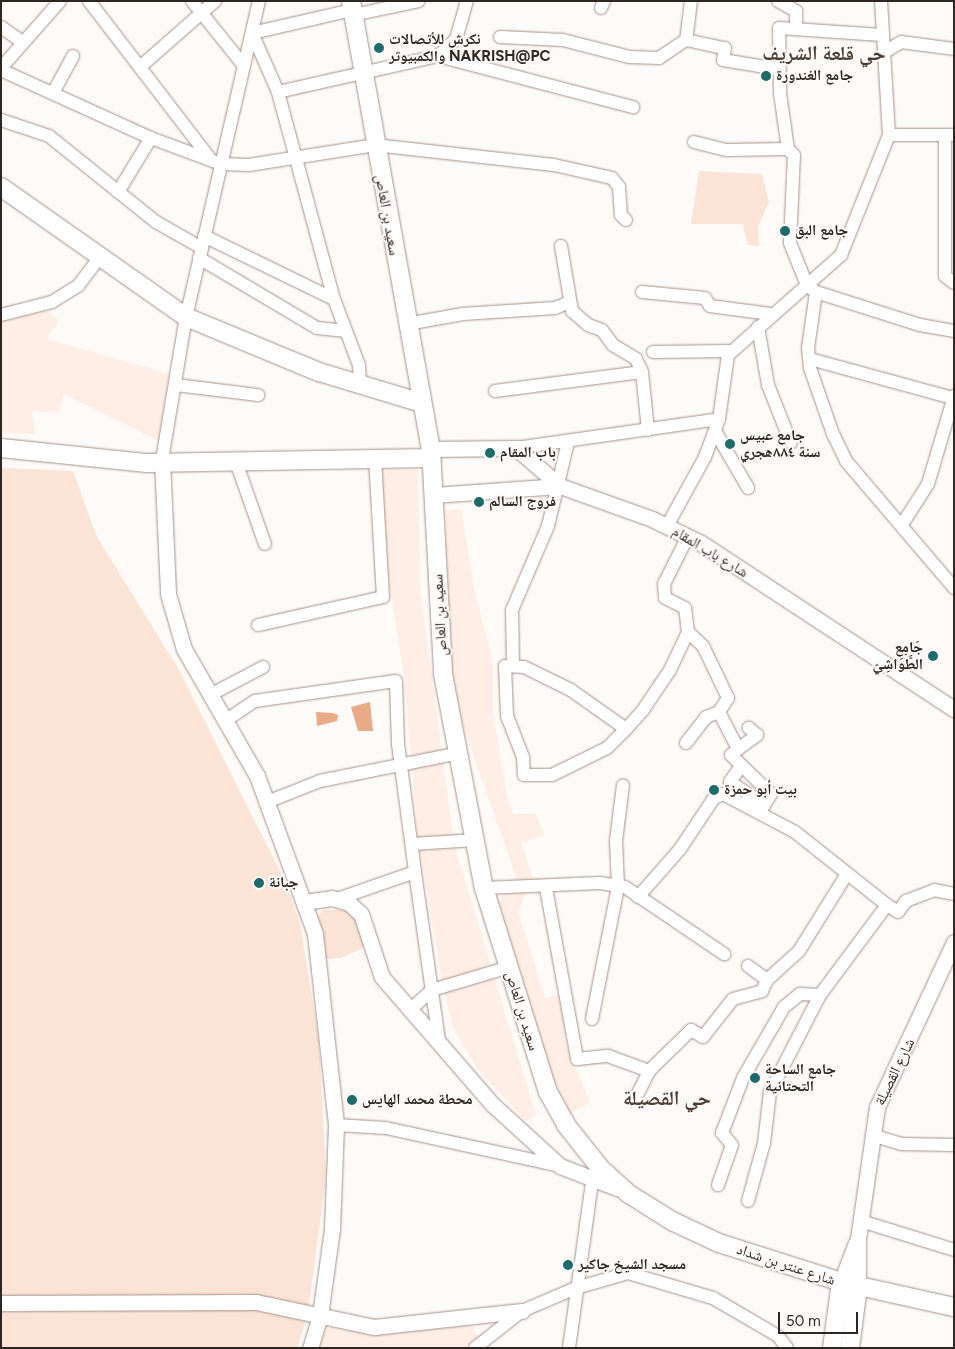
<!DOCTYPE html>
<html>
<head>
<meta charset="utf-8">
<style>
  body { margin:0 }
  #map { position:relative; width:955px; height:1349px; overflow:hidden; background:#fefaf8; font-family:Figtree,"Noto Naskh Arabic",sans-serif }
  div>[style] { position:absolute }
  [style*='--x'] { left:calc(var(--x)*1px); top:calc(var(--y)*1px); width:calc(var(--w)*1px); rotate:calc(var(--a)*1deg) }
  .built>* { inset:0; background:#ffeee6 }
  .green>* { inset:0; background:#fbe3d6 }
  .forest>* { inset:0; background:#e9aa88 }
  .roads { filter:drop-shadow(0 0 1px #a49289) drop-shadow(0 0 1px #a49289) }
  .minor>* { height:12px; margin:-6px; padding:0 6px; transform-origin:6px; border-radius:6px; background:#fff }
  .tertiary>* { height:15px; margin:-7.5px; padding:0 7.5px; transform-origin:7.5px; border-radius:7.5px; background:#fff }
  .secondary>* { height:18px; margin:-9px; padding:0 9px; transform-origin:9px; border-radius:9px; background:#fff }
  .dots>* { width:14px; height:14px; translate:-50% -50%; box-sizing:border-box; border:2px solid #fefaf8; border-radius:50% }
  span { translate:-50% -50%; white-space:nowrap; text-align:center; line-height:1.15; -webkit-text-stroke:4px #fefaf8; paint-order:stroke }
  .poi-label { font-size:15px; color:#2d2623; font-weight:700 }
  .left { translate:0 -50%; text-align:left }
  .right { translate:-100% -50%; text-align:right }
  .street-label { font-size:15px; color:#2d2623 }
  .district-label { font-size:20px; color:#4d3e35; font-weight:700 }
  .frame { position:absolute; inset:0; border:2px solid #2d2623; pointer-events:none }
  .scale { position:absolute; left:778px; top:1312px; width:80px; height:22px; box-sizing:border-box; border:2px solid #2d2623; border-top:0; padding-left:6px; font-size:15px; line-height:18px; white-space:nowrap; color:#2d2623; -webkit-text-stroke:4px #fefaf8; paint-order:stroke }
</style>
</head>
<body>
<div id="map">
  <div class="built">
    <div style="clip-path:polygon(47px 311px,59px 321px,46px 339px,169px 374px,159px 441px,64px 394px,59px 413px,32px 411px,35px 434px,1px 433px,1px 319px)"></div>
    <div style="clip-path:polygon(382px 469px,418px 470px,420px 587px,454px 844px,536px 1116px,525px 1121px,477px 1068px,453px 1028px,442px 980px,418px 839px,404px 676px,387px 568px)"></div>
    <div style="clip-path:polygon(461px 509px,475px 594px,493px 662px,493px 713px,508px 800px,513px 814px,536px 814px,544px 836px,521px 842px,533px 879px,518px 911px,545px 998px,559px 994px,567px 1048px,590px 1102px,571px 1113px,559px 1098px,498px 901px,516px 877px,446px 677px,446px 510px)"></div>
    <div style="clip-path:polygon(472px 1325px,478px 1337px,464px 1348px,319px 1348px,325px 1327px,380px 1334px)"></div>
  </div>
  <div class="green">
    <div style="clip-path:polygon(699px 171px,762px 174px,769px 202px,758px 226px,759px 246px,748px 245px,743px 224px,691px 224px)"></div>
    <div style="clip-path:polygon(1px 468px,73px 471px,97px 537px,179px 670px,285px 881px,300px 923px,319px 1040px,326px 1176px,309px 1305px,272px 1300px,1px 1297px)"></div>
    <div style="clip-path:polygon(323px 910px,349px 910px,359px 917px,365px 947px,341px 958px,323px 959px,315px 920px)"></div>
    <div style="clip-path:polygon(120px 1309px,255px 1310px,306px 1321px,297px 1348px,1px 1348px,1px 1312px)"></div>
  </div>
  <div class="forest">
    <div style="clip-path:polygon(370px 702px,373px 731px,358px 731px,351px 707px)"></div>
    <div style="clip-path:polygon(316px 712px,333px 713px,338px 715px,337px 721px,317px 726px)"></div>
  </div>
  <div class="roads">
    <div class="minor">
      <div style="--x:89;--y:1;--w:200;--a:52.5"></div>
      <div style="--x:192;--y:1;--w:83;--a:51.3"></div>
      <div style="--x:691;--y:1;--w:39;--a:97"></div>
      <div style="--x:686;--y:40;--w:40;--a:12"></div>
      <div style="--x:725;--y:48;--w:12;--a:99"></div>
      <div style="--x:723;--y:60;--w:56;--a:9.3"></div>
      <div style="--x:778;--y:1;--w:21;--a:29"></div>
      <div style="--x:796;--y:11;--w:18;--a:90"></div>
      <div style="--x:601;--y:8;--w:8;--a:-67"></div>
      <div style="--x:352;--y:10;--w:103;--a:167"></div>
      <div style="--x:252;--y:33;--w:64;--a:66.2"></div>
      <div style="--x:278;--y:92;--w:214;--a:74.9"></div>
      <div style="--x:334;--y:299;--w:71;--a:69.3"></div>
      <div style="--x:359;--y:365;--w:19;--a:87"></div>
      <div style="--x:353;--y:15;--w:67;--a:-12"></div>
      <div style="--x:1;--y:27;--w:24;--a:35"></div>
      <div style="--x:881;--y:35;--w:102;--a:-176.1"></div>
      <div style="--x:779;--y:28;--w:65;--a:89.1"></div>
      <div style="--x:780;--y:93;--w:57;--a:81.9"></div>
      <div style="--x:788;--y:149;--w:8;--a:45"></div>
      <div style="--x:794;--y:155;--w:88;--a:92.6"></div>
      <div style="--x:790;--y:243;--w:45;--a:68"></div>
      <div style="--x:807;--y:285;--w:11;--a:38"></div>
      <div style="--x:816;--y:292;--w:109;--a:17.6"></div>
      <div style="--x:920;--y:325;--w:35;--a:10"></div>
      <div style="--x:500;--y:37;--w:63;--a:2.7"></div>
      <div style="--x:563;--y:40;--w:68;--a:14.4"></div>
      <div style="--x:629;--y:57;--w:30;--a:2"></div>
      <div style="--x:659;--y:58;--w:32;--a:-34"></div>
      <div style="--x:883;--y:53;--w:21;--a:-31"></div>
      <div style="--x:901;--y:42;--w:53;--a:7.5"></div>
      <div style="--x:438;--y:56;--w:202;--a:14.7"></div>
      <div style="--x:140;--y:67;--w:100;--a:-41.3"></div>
      <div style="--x:1;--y:68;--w:89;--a:-48.6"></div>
      <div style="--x:1;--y:70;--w:165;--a:24.4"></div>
      <div style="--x:151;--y:138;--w:75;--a:20.4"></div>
      <div style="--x:221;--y:164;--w:28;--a:2"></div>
      <div style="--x:249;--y:165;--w:128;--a:-9"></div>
      <div style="--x:375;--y:145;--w:180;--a:6.4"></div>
      <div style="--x:554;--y:165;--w:59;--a:12.6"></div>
      <div style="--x:612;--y:178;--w:11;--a:52"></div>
      <div style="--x:619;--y:187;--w:28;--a:86"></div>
      <div style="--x:621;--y:215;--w:7;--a:45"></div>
      <div style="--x:278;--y:92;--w:164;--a:-12.7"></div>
      <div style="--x:438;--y:56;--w:25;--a:-43"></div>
      <div style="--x:456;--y:39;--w:40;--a:-74"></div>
      <div style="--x:53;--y:93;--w:42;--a:-61.6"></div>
      <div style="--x:1;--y:120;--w:51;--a:18.4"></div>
      <div style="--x:49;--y:136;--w:137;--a:38.8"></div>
      <div style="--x:156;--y:222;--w:53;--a:29.5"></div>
      <div style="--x:889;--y:135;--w:65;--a:0"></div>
      <div style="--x:945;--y:135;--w:141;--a:90"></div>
      <div style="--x:945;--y:276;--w:11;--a:38"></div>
      <div style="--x:694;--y:142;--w:34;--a:14"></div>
      <div style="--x:727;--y:150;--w:61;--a:-0.9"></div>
      <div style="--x:118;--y:192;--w:63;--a:-58.6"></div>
      <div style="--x:204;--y:236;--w:144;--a:25.9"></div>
      <div style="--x:561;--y:246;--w:66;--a:80.4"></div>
      <div style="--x:572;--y:311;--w:21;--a:41"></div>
      <div style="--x:588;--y:325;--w:15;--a:20"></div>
      <div style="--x:602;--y:330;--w:19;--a:54"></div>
      <div style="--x:613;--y:345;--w:27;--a:31"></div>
      <div style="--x:636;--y:359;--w:14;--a:65"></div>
      <div style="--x:642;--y:372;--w:58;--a:84.1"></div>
      <div style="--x:199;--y:258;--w:137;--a:30.7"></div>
      <div style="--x:317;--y:328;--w:29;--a:6"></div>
      <div style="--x:642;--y:292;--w:63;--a:5.4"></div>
      <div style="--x:705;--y:298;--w:9;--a:58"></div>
      <div style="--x:710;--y:306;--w:61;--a:7.6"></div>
      <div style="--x:816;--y:292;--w:57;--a:98.1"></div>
      <div style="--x:808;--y:348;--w:20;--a:84"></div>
      <div style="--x:810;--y:368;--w:70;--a:70.8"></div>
      <div style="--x:833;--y:434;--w:30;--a:64"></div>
      <div style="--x:846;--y:461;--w:167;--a:49.6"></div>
      <div style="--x:1;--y:315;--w:53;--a:-14.3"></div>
      <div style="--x:52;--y:302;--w:31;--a:-32"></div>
      <div style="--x:78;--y:286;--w:38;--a:-53"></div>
      <div style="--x:407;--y:324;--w:57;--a:-10.1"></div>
      <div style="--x:463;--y:314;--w:92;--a:-3.7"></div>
      <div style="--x:555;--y:308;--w:16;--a:-22"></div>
      <div style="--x:758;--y:327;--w:59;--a:80.2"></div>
      <div style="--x:768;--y:385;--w:62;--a:68.4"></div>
      <div style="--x:653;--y:352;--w:79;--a:-0.7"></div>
      <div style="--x:810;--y:359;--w:148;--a:15.3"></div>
      <div style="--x:176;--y:385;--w:83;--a:7"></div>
      <div style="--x:495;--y:391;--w:148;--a:-7.4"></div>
      <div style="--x:715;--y:431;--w:66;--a:59.9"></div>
      <div style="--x:516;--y:448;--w:205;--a:-8.1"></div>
      <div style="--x:719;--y:419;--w:65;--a:-82"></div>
      <div style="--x:728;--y:355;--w:151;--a:-41.5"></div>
      <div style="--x:841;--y:255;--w:129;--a:-68.2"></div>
      <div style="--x:889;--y:135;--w:134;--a:-93.4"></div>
      <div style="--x:235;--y:459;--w:90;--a:70.6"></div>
      <div style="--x:162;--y:460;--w:145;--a:-80.5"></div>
      <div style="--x:186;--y:317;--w:324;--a:-77"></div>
      <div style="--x:903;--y:523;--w:46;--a:-57.3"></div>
      <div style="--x:928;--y:484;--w:92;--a:-73.5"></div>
      <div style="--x:667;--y:526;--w:79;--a:-61.2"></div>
      <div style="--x:705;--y:457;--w:40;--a:-69.8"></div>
      <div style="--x:258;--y:625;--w:128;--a:-12.6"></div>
      <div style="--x:383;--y:597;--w:138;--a:-93.3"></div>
      <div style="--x:688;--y:632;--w:21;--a:43"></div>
      <div style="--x:703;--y:646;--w:58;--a:64.3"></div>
      <div style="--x:728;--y:698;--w:17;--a:123"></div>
      <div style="--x:719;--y:712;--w:42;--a:62.8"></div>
      <div style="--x:738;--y:749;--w:9;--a:139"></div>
      <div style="--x:731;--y:755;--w:56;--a:44.3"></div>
      <div style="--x:771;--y:794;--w:19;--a:122"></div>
      <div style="--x:513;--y:666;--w:56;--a:-91"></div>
      <div style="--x:512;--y:610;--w:91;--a:-66.8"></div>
      <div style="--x:548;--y:526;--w:86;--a:-76.6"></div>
      <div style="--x:210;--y:695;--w:60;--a:-27.8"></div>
      <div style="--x:225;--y:721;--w:36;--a:-34"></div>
      <div style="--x:255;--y:701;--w:142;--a:-8.1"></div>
      <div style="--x:396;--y:681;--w:63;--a:88.2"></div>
      <div style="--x:398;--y:744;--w:129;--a:82.4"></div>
      <div style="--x:415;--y:872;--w:79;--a:160.9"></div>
      <div style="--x:626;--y:729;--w:67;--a:-144.7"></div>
      <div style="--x:571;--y:690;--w:52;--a:-153.9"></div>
      <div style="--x:524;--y:667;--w:19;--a:-177"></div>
      <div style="--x:505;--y:666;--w:50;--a:87.7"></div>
      <div style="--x:507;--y:716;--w:44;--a:68.7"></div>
      <div style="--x:523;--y:757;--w:18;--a:87"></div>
      <div style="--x:524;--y:775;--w:28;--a:0"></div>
      <div style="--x:552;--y:775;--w:61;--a:-26.1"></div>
      <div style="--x:607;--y:748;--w:27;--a:-45"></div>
      <div style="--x:626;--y:729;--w:25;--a:-48"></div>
      <div style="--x:643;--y:710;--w:48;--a:-56"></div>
      <div style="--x:670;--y:670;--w:42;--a:-64.7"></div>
      <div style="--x:688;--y:632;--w:24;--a:-97"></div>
      <div style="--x:685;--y:608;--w:22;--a:-153"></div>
      <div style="--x:665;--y:598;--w:14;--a:-94"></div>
      <div style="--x:664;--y:584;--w:54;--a:-63.4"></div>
      <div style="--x:686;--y:743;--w:33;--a:-52"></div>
      <div style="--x:706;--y:717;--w:14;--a:-21"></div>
      <div style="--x:738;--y:749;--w:24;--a:-36"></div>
      <div style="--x:757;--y:735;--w:11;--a:-139"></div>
      <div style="--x:741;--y:766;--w:19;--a:125"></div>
      <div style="--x:730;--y:782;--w:38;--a:33"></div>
      <div style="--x:267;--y:802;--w:57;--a:-21.6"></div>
      <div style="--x:320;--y:781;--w:143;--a:-11.3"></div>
      <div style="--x:412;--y:844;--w:64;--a:-3.6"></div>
      <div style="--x:415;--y:872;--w:171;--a:81.9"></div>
      <div style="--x:484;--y:888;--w:116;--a:-2.5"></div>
      <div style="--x:600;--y:883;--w:25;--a:9"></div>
      <div style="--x:625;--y:887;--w:120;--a:34.1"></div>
      <div style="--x:546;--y:888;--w:174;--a:79.7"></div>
      <div style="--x:577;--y:1059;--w:31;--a:-6"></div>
      <div style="--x:608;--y:1056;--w:44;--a:20.1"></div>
      <div style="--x:638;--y:897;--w:64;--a:-48.8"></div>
      <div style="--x:680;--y:849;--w:61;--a:-56.3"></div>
      <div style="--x:714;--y:798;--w:10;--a:-24"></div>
      <div style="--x:723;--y:794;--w:81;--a:27.8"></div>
      <div style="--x:795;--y:832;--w:117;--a:38.4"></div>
      <div style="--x:887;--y:905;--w:112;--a:126.7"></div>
      <div style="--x:820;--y:995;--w:109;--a:117.3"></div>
      <div style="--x:770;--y:1092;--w:51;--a:96.7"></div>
      <div style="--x:764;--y:1143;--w:60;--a:105.4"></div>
      <div style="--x:887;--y:905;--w:13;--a:32"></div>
      <div style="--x:898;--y:912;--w:14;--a:-54"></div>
      <div style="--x:906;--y:901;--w:30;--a:-21"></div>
      <div style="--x:934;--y:890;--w:20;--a:11"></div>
      <div style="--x:748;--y:966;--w:24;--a:36"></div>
      <div style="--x:411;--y:1009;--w:28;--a:-42"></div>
      <div style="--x:432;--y:990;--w:80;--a:-16.6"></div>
      <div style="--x:592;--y:1019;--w:136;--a:-78.9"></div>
      <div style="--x:618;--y:886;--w:45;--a:-92.5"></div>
      <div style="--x:616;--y:841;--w:56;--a:-82.9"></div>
      <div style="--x:635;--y:1099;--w:31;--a:-63"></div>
      <div style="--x:649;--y:1071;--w:59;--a:-44.3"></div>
      <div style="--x:691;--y:1030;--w:14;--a:30"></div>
      <div style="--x:703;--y:1037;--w:48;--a:-51.7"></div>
      <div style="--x:733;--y:999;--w:30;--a:-15"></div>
      <div style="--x:762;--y:991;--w:12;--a:-66"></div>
      <div style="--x:767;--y:980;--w:43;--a:-42.2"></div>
      <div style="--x:799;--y:951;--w:91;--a:-58.1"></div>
      <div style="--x:336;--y:1125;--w:50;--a:3.4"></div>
      <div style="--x:386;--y:1128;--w:178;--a:12.3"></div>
      <div style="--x:872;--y:1135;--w:30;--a:17"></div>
      <div style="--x:901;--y:1144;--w:53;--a:1.1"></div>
      <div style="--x:718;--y:1185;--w:42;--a:-70.7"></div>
      <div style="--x:732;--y:1145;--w:16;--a:-130"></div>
      <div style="--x:722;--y:1133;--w:59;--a:-69.1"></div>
      <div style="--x:743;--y:1078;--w:82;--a:-60"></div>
      <div style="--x:784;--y:1007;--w:21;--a:-39"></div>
      <div style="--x:800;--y:994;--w:20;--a:3"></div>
      <div style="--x:861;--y:1221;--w:97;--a:17.3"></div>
      <div style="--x:475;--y:1348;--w:60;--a:-38.2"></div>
      <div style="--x:522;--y:1311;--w:59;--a:-23.1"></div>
      <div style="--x:576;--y:1288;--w:54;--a:-16.1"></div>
      <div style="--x:628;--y:1273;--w:89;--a:16.4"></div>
      <div style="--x:713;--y:1298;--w:75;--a:30.3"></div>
      <div style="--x:778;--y:1336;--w:15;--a:53"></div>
      <div style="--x:569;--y:1348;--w:174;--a:-82.1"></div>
    </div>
    <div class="tertiary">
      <div style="--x:431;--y:449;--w:85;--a:-0.7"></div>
      <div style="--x:516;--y:448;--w:58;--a:40.8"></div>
      <div style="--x:162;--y:460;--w:134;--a:87.4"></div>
      <div style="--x:168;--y:594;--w:57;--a:73.8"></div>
      <div style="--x:184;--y:649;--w:146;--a:60.1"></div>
      <div style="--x:257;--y:776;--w:168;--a:69.8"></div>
      <div style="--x:315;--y:934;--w:192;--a:83.7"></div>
      <div style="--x:336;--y:1125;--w:104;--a:92.2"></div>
      <div style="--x:332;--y:1229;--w:88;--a:97.9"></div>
      <div style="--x:320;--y:1316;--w:34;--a:107"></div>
      <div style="--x:434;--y:495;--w:126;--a:-4.1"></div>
      <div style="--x:560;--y:486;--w:98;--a:19.7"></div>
      <div style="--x:652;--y:519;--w:55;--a:26.1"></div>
      <div style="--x:701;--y:543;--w:303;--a:33.3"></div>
      <div style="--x:304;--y:902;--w:28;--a:-8"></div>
      <div style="--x:332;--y:898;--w:18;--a:16"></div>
      <div style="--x:349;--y:903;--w:16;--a:43"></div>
      <div style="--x:361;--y:914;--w:66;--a:71.6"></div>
      <div style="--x:382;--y:977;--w:168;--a:49.1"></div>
      <div style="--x:492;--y:1104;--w:92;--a:42.4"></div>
      <div style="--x:560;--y:1166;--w:61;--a:21.1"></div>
      <div style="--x:841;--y:1282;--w:42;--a:-69"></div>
      <div style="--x:858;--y:1286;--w:47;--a:-90"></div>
      <div style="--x:858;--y:1239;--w:133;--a:-81.8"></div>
      <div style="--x:877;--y:1107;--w:182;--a:-65"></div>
      <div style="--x:1;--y:1303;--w:255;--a:-0.2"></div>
      <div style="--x:256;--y:1302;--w:121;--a:12"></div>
      <div style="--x:374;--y:1327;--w:149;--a:-6.2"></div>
    </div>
    <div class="secondary">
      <div style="--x:351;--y:1;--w:455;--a:79.9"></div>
      <div style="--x:431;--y:449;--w:225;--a:86.9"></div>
      <div style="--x:443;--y:674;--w:218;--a:79.2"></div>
      <div style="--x:484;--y:888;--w:214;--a:72.6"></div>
      <div style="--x:548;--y:1092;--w:38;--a:61"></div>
      <div style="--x:566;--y:1125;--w:56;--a:51.5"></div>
      <div style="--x:601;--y:1169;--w:38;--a:42"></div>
      <div style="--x:629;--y:1194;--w:51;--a:32.1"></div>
      <div style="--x:672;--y:1221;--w:52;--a:25.1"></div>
      <div style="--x:719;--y:1243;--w:128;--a:17.7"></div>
      <div style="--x:841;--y:1282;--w:116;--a:12.5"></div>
      <div style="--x:1;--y:187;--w:226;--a:35.1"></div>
      <div style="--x:186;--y:317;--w:144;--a:22.5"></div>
      <div style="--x:319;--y:372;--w:108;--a:16.8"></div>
      <div style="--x:1;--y:448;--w:147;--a:5.9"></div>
      <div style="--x:147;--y:463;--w:284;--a:-1"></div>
      <div style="--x:832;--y:1348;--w:67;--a:-82.2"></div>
      <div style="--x:850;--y:1348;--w:63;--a:-82.6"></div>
    </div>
  </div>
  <div class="dots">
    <div style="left:379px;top:48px;background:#1e6b6e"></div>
    <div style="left:766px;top:76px;background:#1e6b6e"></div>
    <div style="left:785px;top:231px;background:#1e6b6e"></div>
    <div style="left:730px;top:444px;background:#1e6b6e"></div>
    <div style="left:490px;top:453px;background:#1e6b6e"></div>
    <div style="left:479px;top:502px;background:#1e6b6e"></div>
    <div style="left:933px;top:656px;background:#1e6b6e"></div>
    <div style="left:714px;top:790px;background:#1e6b6e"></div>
    <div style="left:259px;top:883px;background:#1e6b6e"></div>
    <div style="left:755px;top:1078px;background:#1e6b6e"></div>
    <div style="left:352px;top:1100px;background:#1e6b6e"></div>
    <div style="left:568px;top:1265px;background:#1e6b6e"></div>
  </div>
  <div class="poi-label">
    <span class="left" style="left:389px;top:48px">نكرش للأتصالات<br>والكمبيوتر NAKRISH@PC</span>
    <span class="left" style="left:776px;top:76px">جامع الغندورة</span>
    <span class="left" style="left:795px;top:231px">جامع البق</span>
    <span class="left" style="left:740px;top:444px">جامع عبيس<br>سنة ٨٨٤هجري</span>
    <span class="left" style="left:500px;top:453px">باب المقام</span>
    <span class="left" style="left:489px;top:502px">فروج السالم</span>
    <span class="right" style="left:923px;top:656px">جَامِع<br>الطَّوَاشِيّ</span>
    <span class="left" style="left:724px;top:790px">بيت أبو حمزة</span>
    <span class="left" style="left:269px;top:883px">جبانة</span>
    <span class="left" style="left:765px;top:1078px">جامع الساحة<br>التحتانية</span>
    <span class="left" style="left:362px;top:1100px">محطة محمد الهايس</span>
    <span class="left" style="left:578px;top:1265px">مسجد الشيخ جاكير</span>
  </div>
  <div class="street-label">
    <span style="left:387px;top:215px;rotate:80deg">سعيد بن العاص</span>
    <span style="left:710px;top:552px;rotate:31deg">شارع باب المقام</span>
    <span style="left:440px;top:615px;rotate:-93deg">سعيد بن العاص</span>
    <span style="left:522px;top:1011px;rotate:73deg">سعيد بن العاص</span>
    <span style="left:895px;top:1072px;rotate:-64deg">شارع القصيلة</span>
    <span style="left:786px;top:1265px;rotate:18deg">شارع عنتر بن شداد</span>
  </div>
  <div class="district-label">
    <span style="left:824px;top:53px">حي قلعة الشريف</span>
    <span style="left:667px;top:1098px">حي القصيلة</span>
  </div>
  <div class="frame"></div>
  <div class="scale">50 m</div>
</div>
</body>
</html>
